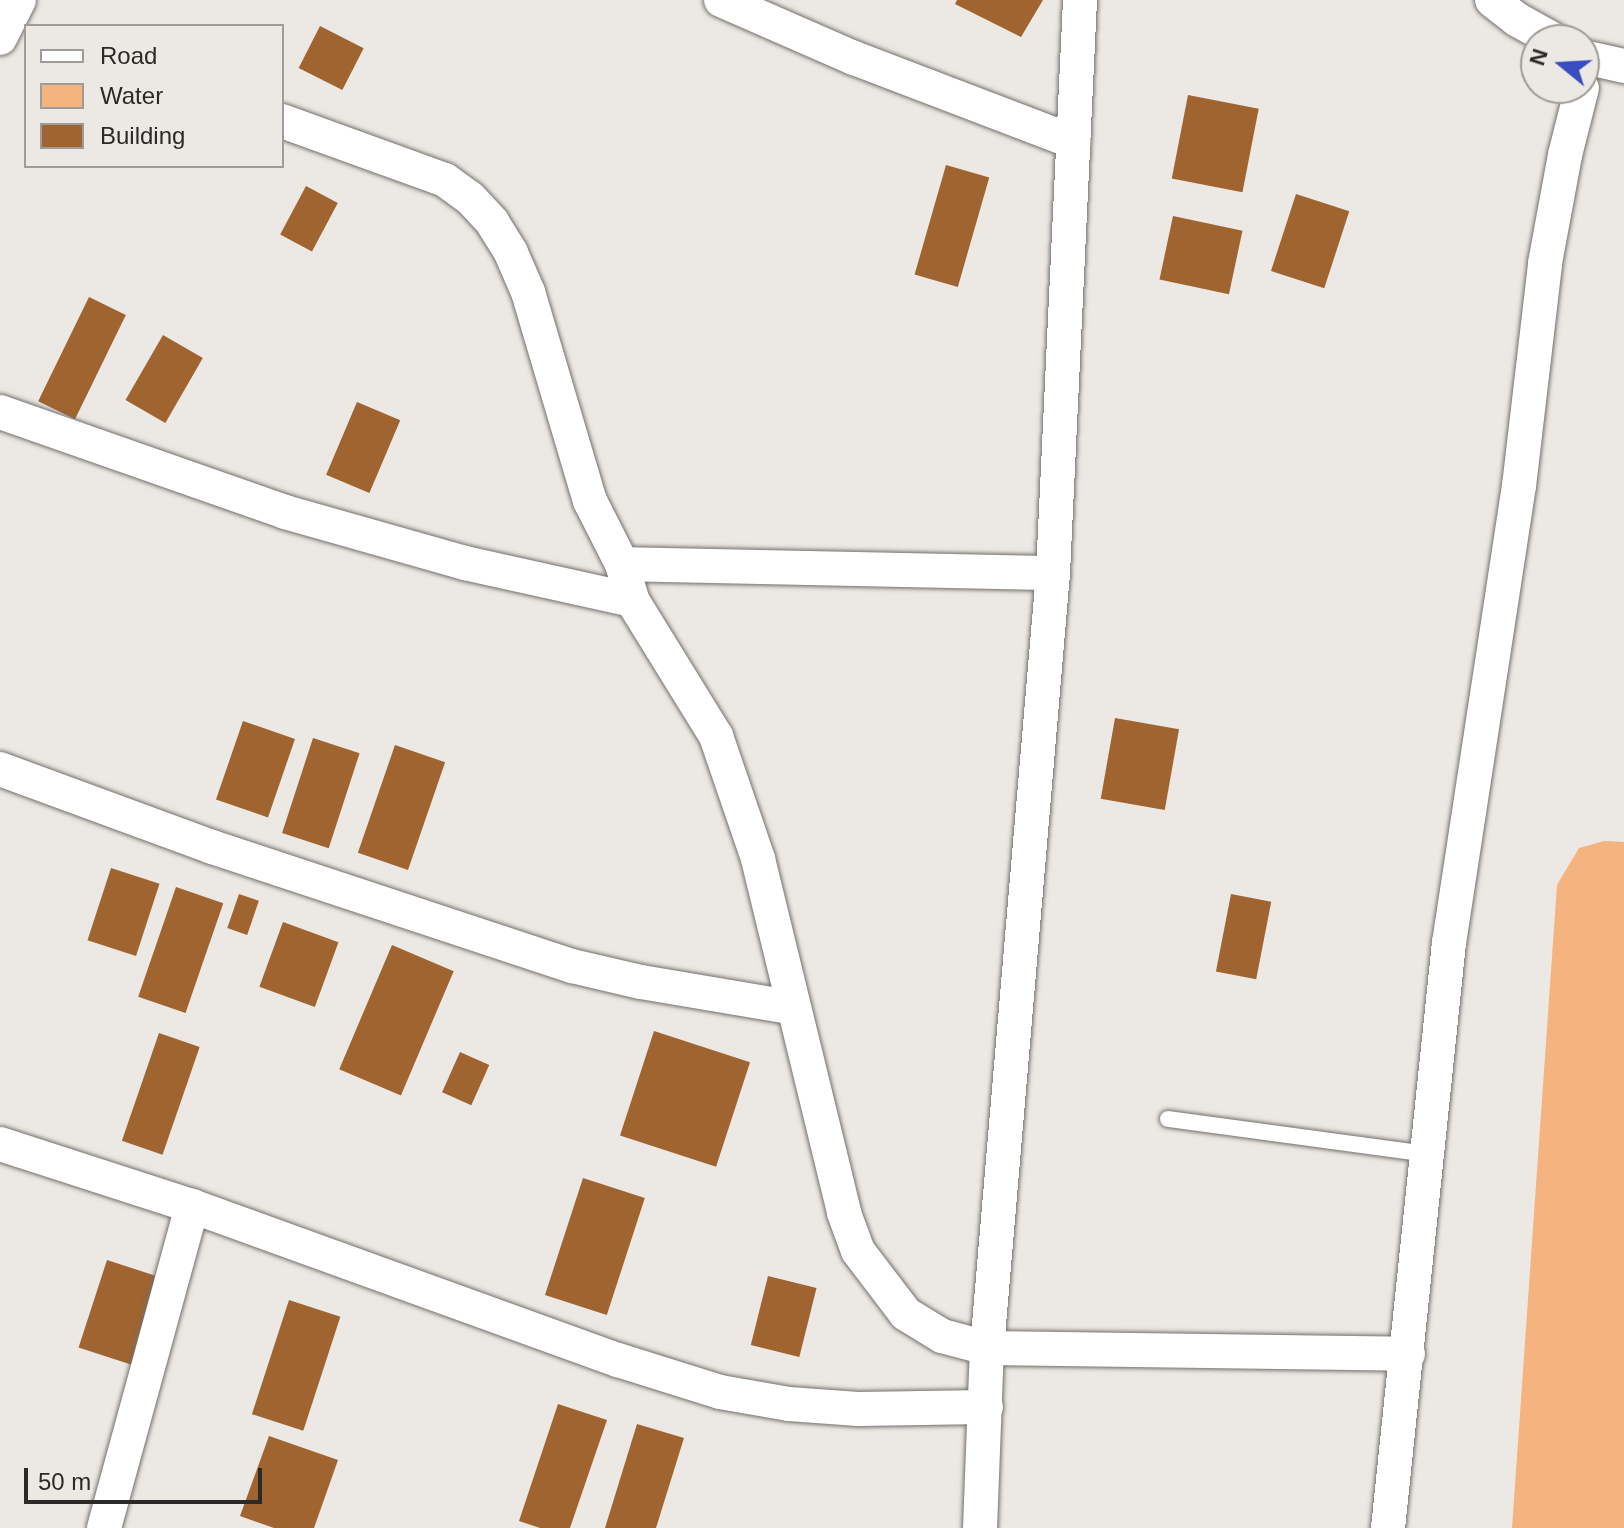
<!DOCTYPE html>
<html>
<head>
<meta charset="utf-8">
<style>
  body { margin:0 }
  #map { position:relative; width:1624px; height:1528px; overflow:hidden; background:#ece8e4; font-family:Arial,sans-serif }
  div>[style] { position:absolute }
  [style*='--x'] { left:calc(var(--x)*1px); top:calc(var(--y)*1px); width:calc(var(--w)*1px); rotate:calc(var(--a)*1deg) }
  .water>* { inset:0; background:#f5b47f }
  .building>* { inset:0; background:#9f642f; transform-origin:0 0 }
  .roads { filter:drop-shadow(0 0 2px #73706c) drop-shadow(0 0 2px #73706c) }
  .service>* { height:16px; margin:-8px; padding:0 8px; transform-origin:8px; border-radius:8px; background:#fff }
  .minor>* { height:34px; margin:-17px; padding:0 17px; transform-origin:17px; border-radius:17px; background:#fff }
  span { translate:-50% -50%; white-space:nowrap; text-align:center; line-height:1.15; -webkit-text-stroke:8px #ece8e4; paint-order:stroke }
  .legend { position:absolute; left:24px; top:24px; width:260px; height:144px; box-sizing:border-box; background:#ece8e4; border:2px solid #9f9c99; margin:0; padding:10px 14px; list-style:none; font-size:24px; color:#2b2a28 }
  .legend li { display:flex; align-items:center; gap:16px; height:40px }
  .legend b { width:40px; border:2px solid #9f9c99 }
  .north { position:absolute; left:1520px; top:24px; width:80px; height:80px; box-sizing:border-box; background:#ece8e4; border:2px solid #9f9c99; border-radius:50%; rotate:288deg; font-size:22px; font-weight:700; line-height:32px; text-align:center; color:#2b2a28 }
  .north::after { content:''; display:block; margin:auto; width:28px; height:36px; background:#384dbf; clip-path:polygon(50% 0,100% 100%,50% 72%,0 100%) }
  .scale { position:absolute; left:24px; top:1468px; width:238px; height:36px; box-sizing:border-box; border:4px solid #2b2a28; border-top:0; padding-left:10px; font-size:24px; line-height:28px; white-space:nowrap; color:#2b2a28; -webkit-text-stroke:6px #ece8e4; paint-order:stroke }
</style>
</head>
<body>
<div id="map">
  <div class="water">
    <div style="clip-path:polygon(1604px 841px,1624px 842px,1624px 1528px,1512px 1528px,1557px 885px,1579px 848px)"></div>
  </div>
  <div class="building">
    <div style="clip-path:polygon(957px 0,1043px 0,1021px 37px,955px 4px)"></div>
    <div style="left:320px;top:26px;width:49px;height:47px;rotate:27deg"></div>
    <div style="left:1188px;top:95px;width:72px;height:85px;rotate:11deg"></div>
    <div style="left:946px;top:165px;width:45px;height:114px;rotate:16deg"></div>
    <div style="left:306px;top:186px;width:36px;height:55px;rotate:28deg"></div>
    <div style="left:1296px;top:194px;width:56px;height:81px;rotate:18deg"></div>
    <div style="left:1173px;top:216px;width:71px;height:65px;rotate:12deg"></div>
    <div style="left:89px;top:297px;width:41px;height:116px;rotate:26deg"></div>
    <div style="left:163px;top:335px;width:46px;height:75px;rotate:30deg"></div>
    <div style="left:357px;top:402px;width:47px;height:79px;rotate:23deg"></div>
    <div style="left:1115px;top:718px;width:65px;height:82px;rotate:10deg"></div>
    <div style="left:243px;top:721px;width:55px;height:83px;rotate:19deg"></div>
    <div style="left:313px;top:738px;width:49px;height:100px;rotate:18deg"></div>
    <div style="left:395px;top:745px;width:53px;height:114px;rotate:19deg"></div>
    <div style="left:111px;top:868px;width:51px;height:76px;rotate:18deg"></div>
    <div style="left:176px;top:887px;width:50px;height:116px;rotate:19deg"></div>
    <div style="left:239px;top:894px;width:21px;height:36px;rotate:19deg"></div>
    <div style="left:1231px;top:894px;width:41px;height:79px;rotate:11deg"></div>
    <div style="left:283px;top:922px;width:59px;height:69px;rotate:20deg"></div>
    <div style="left:392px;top:945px;width:67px;height:135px;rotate:23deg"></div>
    <div style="left:654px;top:1031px;width:101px;height:110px;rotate:18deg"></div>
    <div style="left:159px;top:1033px;width:43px;height:114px;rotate:19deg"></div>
    <div style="left:460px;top:1052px;width:32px;height:44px;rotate:24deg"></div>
    <div style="left:583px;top:1178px;width:65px;height:123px;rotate:18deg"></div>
    <div style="left:107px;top:1260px;width:59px;height:92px;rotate:18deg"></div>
    <div style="left:768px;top:1276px;width:50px;height:71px;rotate:14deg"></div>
    <div style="left:289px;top:1300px;width:54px;height:120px;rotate:18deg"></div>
    <div style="clip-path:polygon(558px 1404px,607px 1420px,570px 1528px,540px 1528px,519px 1521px)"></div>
    <div style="clip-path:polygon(637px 1424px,684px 1438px,656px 1528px,605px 1528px)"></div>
    <div style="clip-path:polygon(269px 1436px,338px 1460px,314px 1528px,274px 1528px,240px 1516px)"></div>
  </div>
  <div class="roads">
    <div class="service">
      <div style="--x:1168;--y:1119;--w:262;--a:7.7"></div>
    </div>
    <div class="minor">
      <div style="--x:721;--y:0;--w:145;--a:23.6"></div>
      <div style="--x:854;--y:58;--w:235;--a:20.9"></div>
      <div style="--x:1492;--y:0;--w:31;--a:38"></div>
      <div style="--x:1516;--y:19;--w:43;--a:28.9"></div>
      <div style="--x:0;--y:38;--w:42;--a:-63.4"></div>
      <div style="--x:1584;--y:57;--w:41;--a:12.7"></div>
      <div style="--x:282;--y:121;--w:173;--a:19.9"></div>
      <div style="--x:445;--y:180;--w:31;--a:36"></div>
      <div style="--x:470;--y:198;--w:33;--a:47"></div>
      <div style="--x:492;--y:222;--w:36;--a:58"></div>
      <div style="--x:511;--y:253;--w:43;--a:66.4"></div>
      <div style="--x:528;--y:292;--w:218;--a:73.5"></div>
      <div style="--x:590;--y:501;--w:71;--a:63.1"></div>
      <div style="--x:622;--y:564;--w:37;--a:74"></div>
      <div style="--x:632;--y:600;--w:160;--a:58.3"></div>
      <div style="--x:716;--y:736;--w:130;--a:71.1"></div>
      <div style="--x:758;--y:859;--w:364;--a:76.3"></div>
      <div style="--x:844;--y:1213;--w:40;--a:69.8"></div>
      <div style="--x:858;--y:1251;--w:79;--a:52.7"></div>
      <div style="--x:906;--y:1314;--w:42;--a:31.4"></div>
      <div style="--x:942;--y:1336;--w:47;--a:14.9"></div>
      <div style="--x:987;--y:1348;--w:421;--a:0.8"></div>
      <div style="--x:0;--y:412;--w:302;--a:19.3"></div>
      <div style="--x:285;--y:512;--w:187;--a:15.8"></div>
      <div style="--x:465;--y:563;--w:171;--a:12.5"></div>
      <div style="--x:622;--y:564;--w:431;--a:1.2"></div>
      <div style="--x:1053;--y:573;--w:574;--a:-87.3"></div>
      <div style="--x:0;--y:769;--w:226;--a:20.2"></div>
      <div style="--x:212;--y:847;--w:379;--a:18.3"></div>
      <div style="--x:572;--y:966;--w:71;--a:13.1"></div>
      <div style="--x:641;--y:982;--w:155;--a:9.6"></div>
      <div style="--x:0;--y:1144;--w:202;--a:17.9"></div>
      <div style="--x:192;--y:1206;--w:453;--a:19.9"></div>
      <div style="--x:618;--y:1360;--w:107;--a:17.4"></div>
      <div style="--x:720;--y:1392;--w:70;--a:9.9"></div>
      <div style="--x:789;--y:1404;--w:69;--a:4.1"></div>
      <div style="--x:858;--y:1409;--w:128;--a:-0.9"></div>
      <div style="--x:104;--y:1528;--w:334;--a:-74.7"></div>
      <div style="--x:980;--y:1528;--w:180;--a:-87.8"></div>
      <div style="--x:987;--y:1348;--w:778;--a:-85.13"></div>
      <div style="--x:1388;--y:1528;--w:588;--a:-84.05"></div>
      <div style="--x:1449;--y:943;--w:462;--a:-81.3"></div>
      <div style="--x:1519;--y:486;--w:225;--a:-83.3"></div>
      <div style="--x:1545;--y:263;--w:110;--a:-79.5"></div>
      <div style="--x:1565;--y:155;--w:69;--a:-75.8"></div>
    </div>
  </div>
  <ul class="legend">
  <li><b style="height:10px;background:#fff"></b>Road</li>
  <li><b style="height:22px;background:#f5b47f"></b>Water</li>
  <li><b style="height:22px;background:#9f642f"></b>Building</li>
  </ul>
  <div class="north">N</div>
  <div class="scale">50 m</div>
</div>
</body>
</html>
